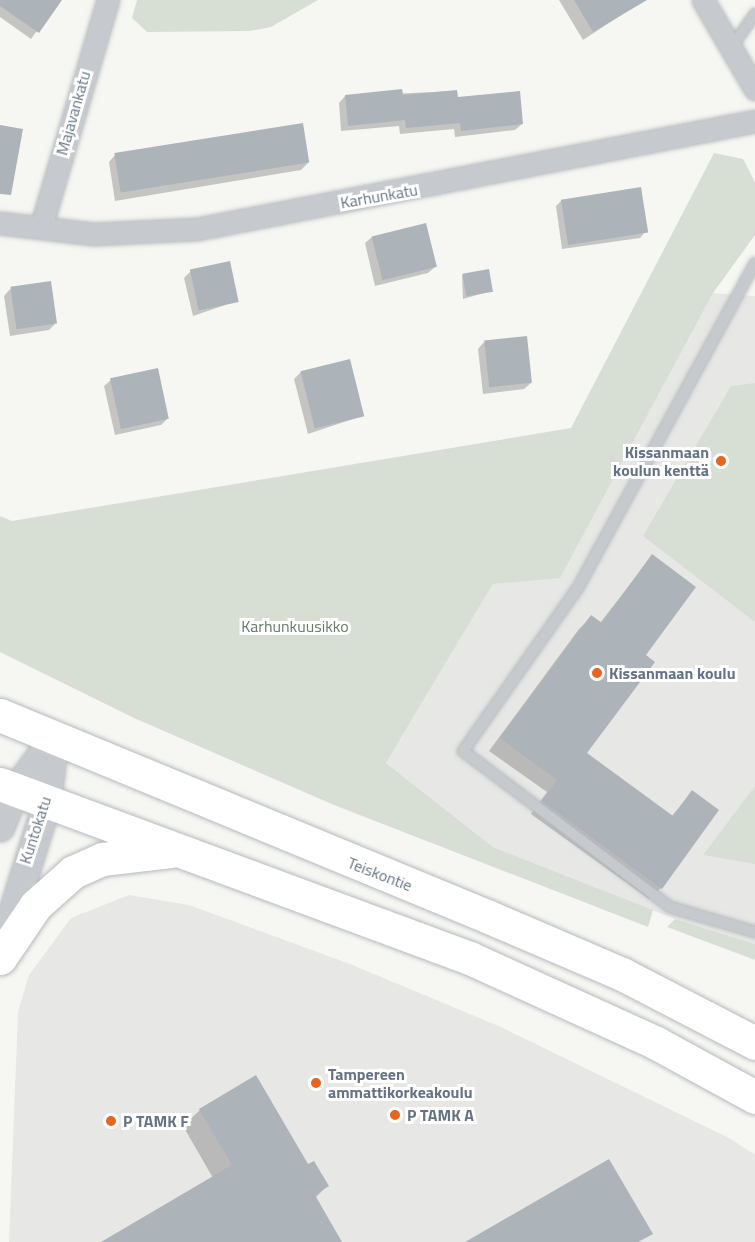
<!DOCTYPE html>
<html>
<head>
<meta charset="utf-8">
<style>
  body { margin:0 }
  #map { position:relative; width:755px; height:1242px; overflow:hidden; background:#f6f7f3; font-family:"Titillium Web",sans-serif }
  div>[style] { position:absolute }
  [style*='--x'] { left:calc(var(--x)*1px); top:calc(var(--y)*1px); width:calc(var(--w)*1px); rotate:calc(var(--a)*1deg) }
  .built>* { inset:0; background:#e7e8e6 }
  .green>* { inset:0; background:#d7ded4 }
  .shadow>* { inset:0; background:#0003 }
  .building>* { inset:0; background:#acb3b9; transform-origin:0 0 }
  .roads { filter:drop-shadow(0 0 2px #b6b9bd) drop-shadow(0 0 2px #b6b9bd) }
  .service>* { height:10px; margin:-5px; padding:0 5px; transform-origin:5px; border-radius:5px; background:#c6c9cd }
  .minor>* { height:21px; margin:-10.5px; padding:0 10.5px; transform-origin:10.5px; border-radius:10.5px; background:#c6c9cd }
  .tertiary>* { height:27px; margin:-13.5px; padding:0 13.5px; transform-origin:13.5px; border-radius:13.5px; background:#c6c9cd }
  .trunk>* { height:33px; margin:-16.5px; padding:0 16.5px; transform-origin:16.5px; border-radius:16.5px; background:#fff }
  .dots>* { width:16px; height:16px; translate:-50% -50%; box-sizing:border-box; border:3px solid #fff; border-radius:50% }
  span { translate:-50% -50%; white-space:nowrap; text-align:center; line-height:1.15; -webkit-text-stroke:6px #fff; paint-order:stroke }
  .street-label { font-size:16px; color:#647385 }
  .poi-label { font-size:16px; color:#647385; font-weight:700 }
  .right { translate:-100% -50%; text-align:right }
  .left { translate:0 -50%; text-align:left }
  .park-label { font-size:16px; color:#667c64 }
</style>
</head>
<body>
<div id="map">
  <div class="built">
    <div style="clip-path:polygon(713px 293px,755px 296px,755px 944px,675px 919px,493px 847px,386px 763px,493px 584px,560px 577px)"></div>
    <div style="clip-path:polygon(129px 895px,189px 905px,350px 964px,501px 1027px,731px 1139px,755px 1155px,755px 1242px,9px 1242px,18px 1012px,29px 975px,71px 918px)"></div>
  </div>
  <div class="green">
    <div style="clip-path:polygon(137px 0,318px 0,271px 27px,250px 31px,147px 32px,132px 18px)"></div>
    <div style="clip-path:polygon(714px 153px,743px 159px,755px 182px,755px 235px,713px 293px,560px 578px,493px 584px,386px 763px,493px 847px,653px 910px,648px 927px,334px 805px,134px 718px,0 652px,0 516px,12px 521px,571px 428px)"></div>
    <div style="clip-path:polygon(755px 383px,755px 622px,643px 536px,731px 386px)"></div>
    <div style="clip-path:polygon(755px 786px,755px 864px,703px 855px)"></div>
    <div style="clip-path:polygon(675px 919px,755px 944px,755px 960px,667px 927px)"></div>
  </div>
  <div class="shadow">
    <div style="clip-path:polygon(0 0,60px 0,31px 39px,0 17px)"></div>
    <div style="clip-path:polygon(559px 0,631px 0,635px 6px,583px 40px)"></div>
    <div style="clip-path:polygon(456px 91px,456px 98px,522px 124px,515px 130px,455px 137px,454px 129px,400px 134px,399px 126px,341px 131px,339px 103px,345px 96px)"></div>
    <div style="clip-path:polygon(115px 155px,308px 163px,301px 170px,115px 201px,109px 162px)"></div>
    <div style="clip-path:polygon(562px 200px,646px 231px,640px 238px,562px 249px,556px 206px)"></div>
    <div style="clip-path:polygon(372px 237px,435px 267px,428px 273px,375px 286px,365px 243px)"></div>
    <div style="clip-path:polygon(191px 271px,237px 301px,193px 316px,184px 278px)"></div>
    <div style="clip-path:polygon(462px 275px,491px 291px,463px 299px)"></div>
    <div style="clip-path:polygon(10px 289px,55px 324px,49px 330px,10px 336px,4px 296px)"></div>
    <div style="clip-path:polygon(484px 342px,531px 383px,524px 389px,483px 394px,478px 349px)"></div>
    <div style="clip-path:polygon(301px 372px,362px 416px,308px 434px,294px 379px)"></div>
    <div style="clip-path:polygon(111px 380px,167px 419px,161px 425px,115px 435px,104px 386px)"></div>
    <div style="clip-path:polygon(652px 556px,644px 655px,585px 754px,671px 817px,692px 792px,661px 888px,649px 899px,531px 814px,547px 792px,489px 751px,579px 629px,591px 617px,600px 623px)"></div>
    <div style="clip-path:polygon(200px 1110px,307px 1166px,327px 1186px,315px 1198px,340px 1242px,104px 1242px,213px 1178px,183px 1126px)"></div>
  </div>
  <div class="building">
    <div style="clip-path:polygon(0 0,62px 0,39px 33px,0 6px)"></div>
    <div style="clip-path:polygon(574px 0,647px 0,593px 32px)"></div>
    <div style="clip-path:polygon(402px 89px,403px 95px,457px 90px,458px 97px,520px 91px,523px 124px,461px 131px,460px 123px,406px 128px,405px 120px,348px 126px,345px 95px)"></div>
    <div style="left:303px;top:123px;width:40px;height:191px;rotate:81deg"></div>
    <div style="clip-path:polygon(0 125px,23px 129px,11px 195px,0 194px)"></div>
    <div style="left:641px;top:187px;width:46px;height:81px;rotate:81deg"></div>
    <div style="left:426px;top:223px;width:45px;height:56px;rotate:76deg"></div>
    <div style="left:230px;top:261px;width:42px;height:41px;rotate:78deg"></div>
    <div style="left:489px;top:269px;width:23px;height:27px;rotate:80deg"></div>
    <div style="left:51px;top:281px;width:43px;height:41px;rotate:82deg"></div>
    <div style="left:527px;top:336px;width:47px;height:43px;rotate:84deg"></div>
    <div style="left:350px;top:359px;width:59px;height:51px;rotate:76deg"></div>
    <div style="left:158px;top:368px;width:52px;height:49px;rotate:78deg"></div>
    <div style="clip-path:polygon(652px 554px,696px 587px,646px 655px,655px 662px,587px 753px,673px 816px,692px 790px,719px 810px,662px 889px,542px 801px,557px 780px,500px 738px,591px 615px,602px 623px)"></div>
    <div style="clip-path:polygon(256px 1075px,308px 1164px,314px 1161px,329px 1186px,315px 1195px,342px 1242px,101px 1242px,232px 1165px,199px 1109px)"></div>
    <div style="clip-path:polygon(609px 1159px,653px 1234px,638px 1242px,465px 1242px)"></div>
  </div>
  <div class="roads">
    <div class="service">
      <div style="--x:731;--y:48;--w:42;--a:-54.8"></div>
      <div style="--x:755;--y:263;--w:371;--a:118.6"></div>
      <div style="--x:577;--y:589;--w:198;--a:125.1"></div>
      <div style="--x:463;--y:751;--w:259;--a:37"></div>
      <div style="--x:670;--y:907;--w:89;--a:16.4"></div>
    </div>
    <div class="minor">
      <div style="--x:703;--y:0;--w:103;--a:59.7"></div>
      <div style="--x:0;--y:223;--w:94;--a:6.7"></div>
      <div style="--x:93;--y:234;--w:104;--a:-2.8"></div>
      <div style="--x:197;--y:229;--w:568;--a:-10.95"></div>
      <div style="--x:41;--y:227;--w:237;--a:-73.6"></div>
    </div>
    <div class="tertiary">
      <div style="--x:0;--y:827;--w:40;--a:-68"></div>
      <div style="--x:15;--y:790;--w:64;--a:-53.8"></div>
      <div style="--x:1;--y:949;--w:155;--a:-72.7"></div>
      <div style="--x:47;--y:801;--w:63;--a:-83.7"></div>
    </div>
    <div class="trunk">
      <div style="--x:0;--y:715;--w:529;--a:22.44"></div>
      <div style="--x:489;--y:917;--w:145;--a:23.2"></div>
      <div style="--x:622;--y:974;--w:150;--a:27.4"></div>
      <div style="--x:0;--y:784;--w:503;--a:20.34"></div>
      <div style="--x:472;--y:959;--w:202;--a:24.5"></div>
      <div style="--x:656;--y:1043;--w:113;--a:28.6"></div>
      <div style="--x:0;--y:958;--w:64;--a:-55.8"></div>
      <div style="--x:36;--y:905;--w:50;--a:-41.7"></div>
      <div style="--x:73;--y:872;--w:32;--a:-24"></div>
      <div style="--x:102;--y:859;--w:69;--a:-6.6"></div>
    </div>
  </div>
  <div class="dots">
    <div style="left:721px;top:461px;background:#e96321"></div>
    <div style="left:597px;top:673px;background:#e96321"></div>
    <div style="left:316px;top:1083px;background:#e96321"></div>
    <div style="left:395px;top:1115px;background:#e96321"></div>
    <div style="left:111px;top:1121px;background:#e96321"></div>
  </div>
  <div class="street-label">
    <span style="left:73px;top:113px;rotate:-74deg">Majavankatu</span>
    <span style="left:379px;top:196px;rotate:-10deg">Karhunkatu</span>
    <span style="left:35px;top:830px;rotate:-72deg">Kuntokatu</span>
    <span style="left:380px;top:874px;rotate:21deg">Teiskontie</span>
  </div>
  <div class="poi-label">
    <span class="right" style="left:709px;top:461px">Kissanmaan<br>koulun kenttä</span>
    <span class="left" style="left:609px;top:673px">Kissanmaan koulu</span>
    <span class="left" style="left:328px;top:1083px">Tampereen<br>ammattikorkeakoulu</span>
    <span class="left" style="left:407px;top:1115px">P TAMK A</span>
    <span class="left" style="left:123px;top:1121px">P TAMK F</span>
  </div>
  <div class="park-label">
    <span style="left:295px;top:626px">Karhunkuusikko</span>
  </div>
</div>
</body>
</html>
